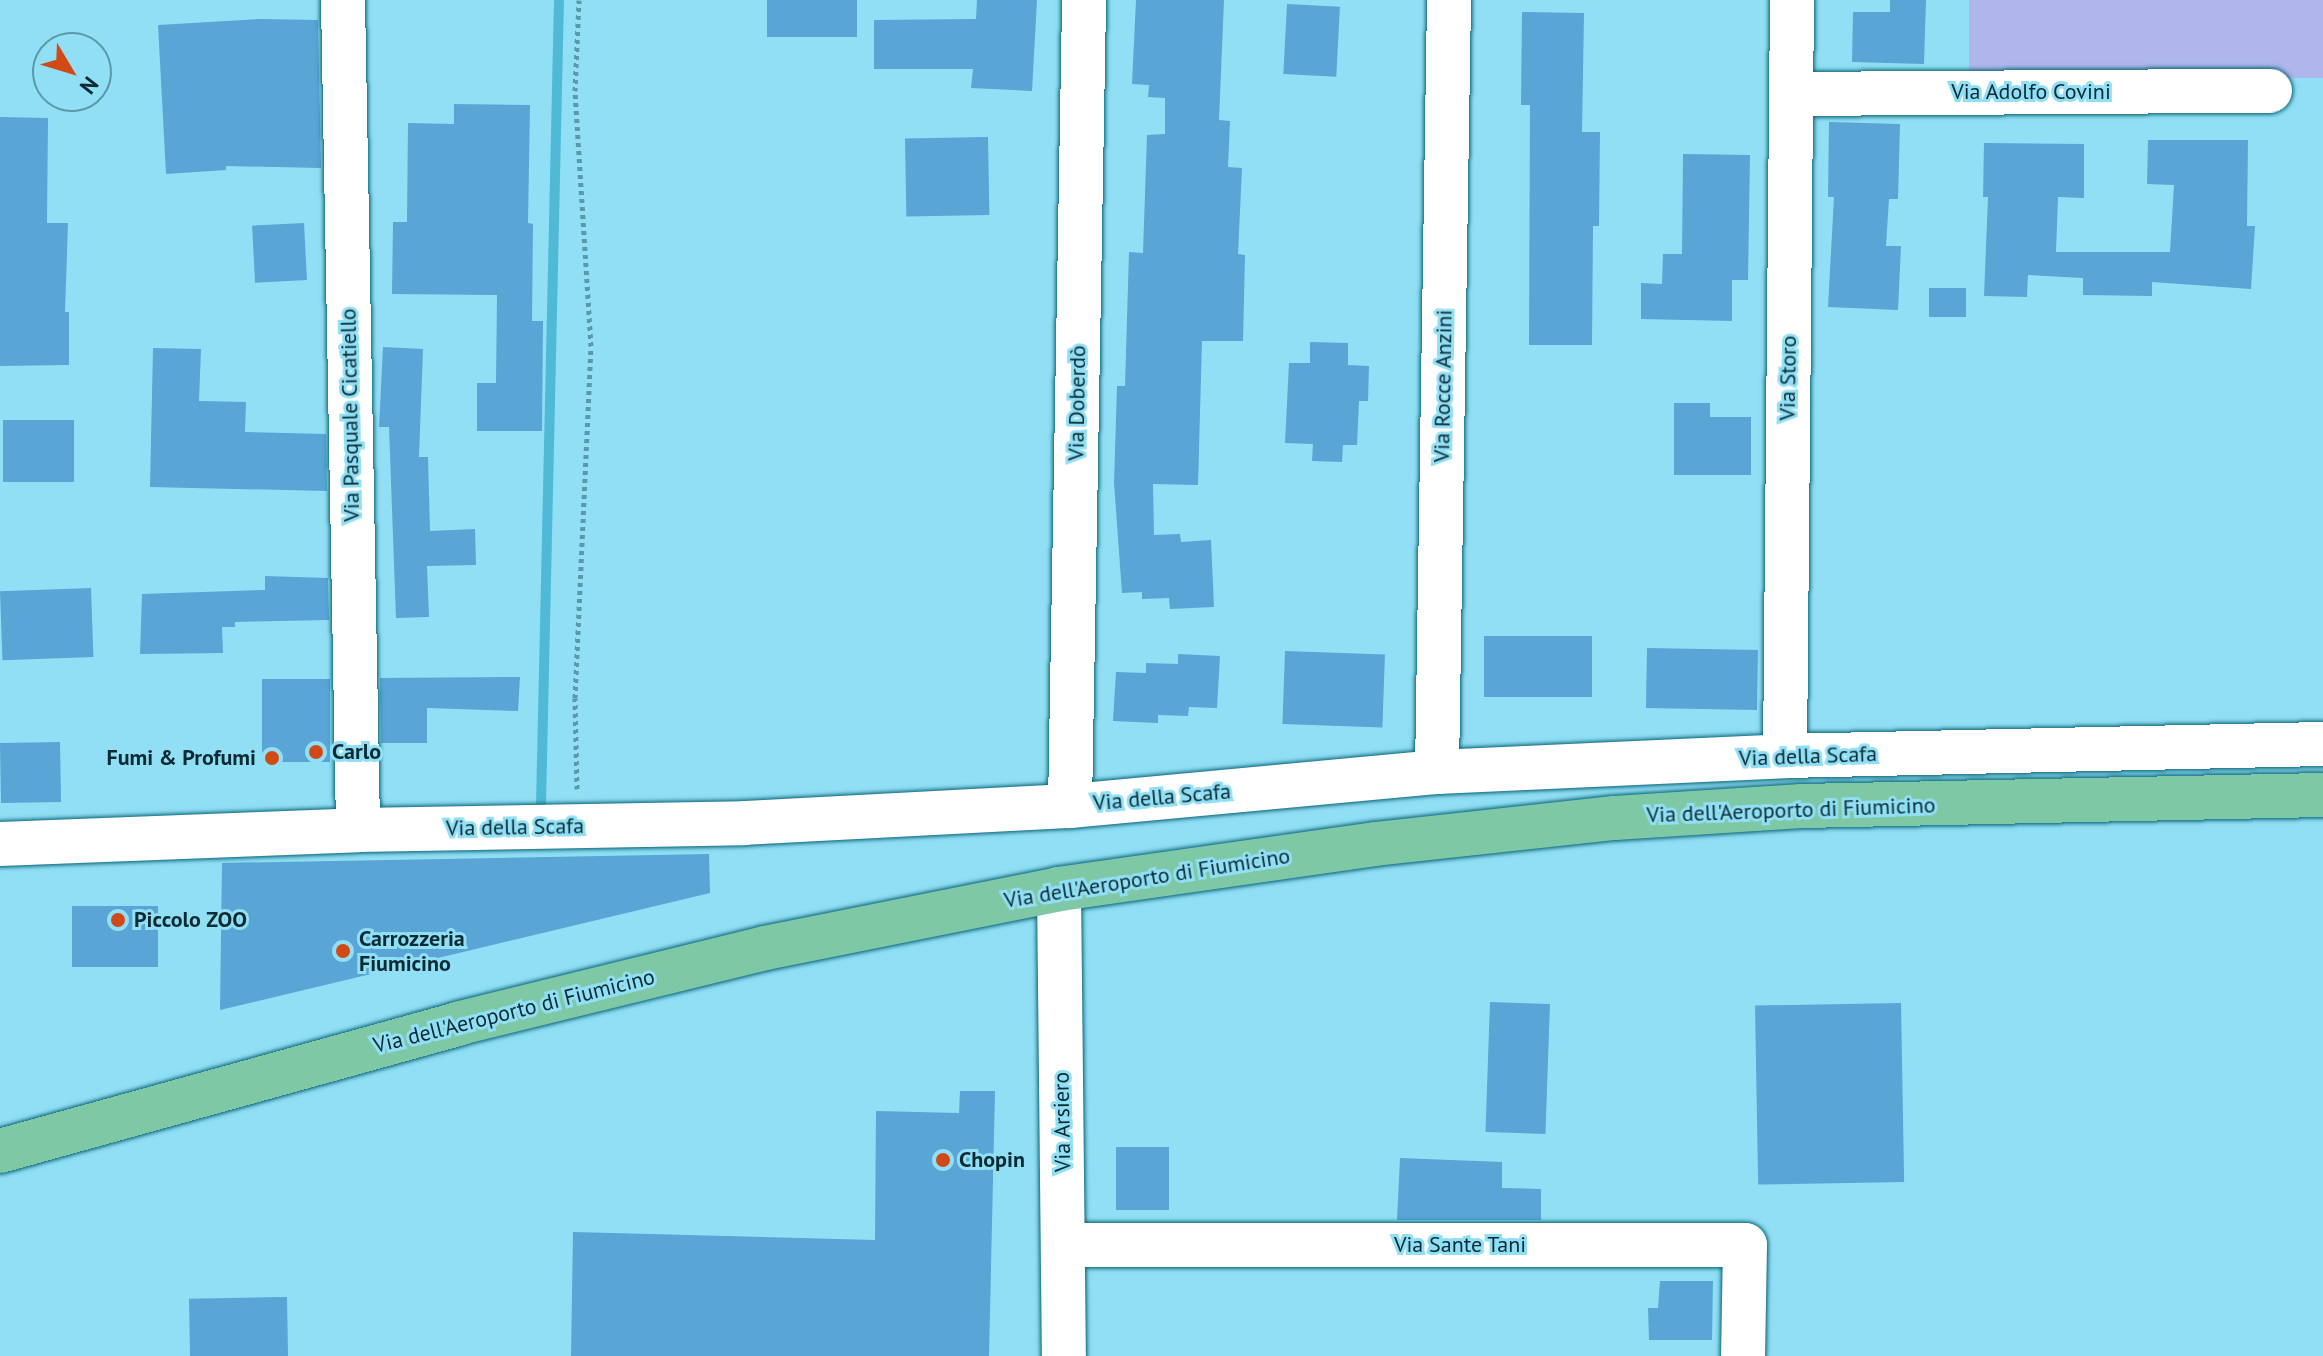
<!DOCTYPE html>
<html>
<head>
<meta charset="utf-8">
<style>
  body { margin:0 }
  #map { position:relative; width:2323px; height:1356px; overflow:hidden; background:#91dff5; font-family:"PT Sans",sans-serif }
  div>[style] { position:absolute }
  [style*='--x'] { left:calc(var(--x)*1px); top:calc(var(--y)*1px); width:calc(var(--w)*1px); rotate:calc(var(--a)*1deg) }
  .green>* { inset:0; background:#afb6eb; transform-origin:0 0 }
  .stream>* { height:10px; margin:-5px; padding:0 5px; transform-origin:5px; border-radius:5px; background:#50bad6 }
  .building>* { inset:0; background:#58a5d6; transform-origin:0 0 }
  .path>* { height:5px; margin-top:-2.5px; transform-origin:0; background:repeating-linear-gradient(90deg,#5c98a9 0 4px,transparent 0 8px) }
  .roads { filter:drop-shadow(0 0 2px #096579) drop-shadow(0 0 2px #096579) }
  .minor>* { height:44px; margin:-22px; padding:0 22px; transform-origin:22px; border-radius:22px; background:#fff }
  .major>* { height:44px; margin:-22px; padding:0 22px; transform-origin:22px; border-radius:22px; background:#7fc8a6 }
  .dots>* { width:22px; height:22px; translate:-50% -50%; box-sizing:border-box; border:4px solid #91dff5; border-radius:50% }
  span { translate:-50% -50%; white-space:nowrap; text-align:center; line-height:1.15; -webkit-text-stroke:6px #91dff5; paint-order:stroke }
  .street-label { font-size:22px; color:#0a2b34 }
  .poi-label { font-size:22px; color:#0a2b34; font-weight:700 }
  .left { translate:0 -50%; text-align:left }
  .right { translate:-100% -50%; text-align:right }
  .north { position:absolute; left:32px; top:32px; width:80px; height:80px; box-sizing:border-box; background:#91dff5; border:2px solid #5b97a8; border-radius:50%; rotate:128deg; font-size:22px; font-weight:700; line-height:32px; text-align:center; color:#0a2b34 }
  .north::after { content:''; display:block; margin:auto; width:28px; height:36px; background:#d04917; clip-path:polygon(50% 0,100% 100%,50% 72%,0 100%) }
</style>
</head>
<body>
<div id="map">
  <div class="green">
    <div style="left:1969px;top:0;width:354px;height:78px"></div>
  </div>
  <div class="stream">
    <div style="--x:541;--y:804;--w:804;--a:-88.72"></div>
  </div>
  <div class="building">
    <div style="left:767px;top:0;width:90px;height:37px"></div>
    <div style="clip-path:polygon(977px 0,1037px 0,1032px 91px,971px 88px,973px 69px,874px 69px,874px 20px,976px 19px)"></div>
    <div style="clip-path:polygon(1136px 0,1224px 0,1219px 120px,1230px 121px,1228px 167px,1242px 168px,1238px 254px,1245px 255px,1243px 341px,1202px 341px,1198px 485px,1153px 484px,1154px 535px,1180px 534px,1181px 542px,1211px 540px,1214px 607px,1170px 609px,1169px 598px,1142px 599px,1142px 592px,1122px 593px,1114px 483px,1117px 386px,1125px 386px,1129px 252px,1143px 253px,1147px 135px,1165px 134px,1165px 98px,1148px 97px,1149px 85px,1132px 84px)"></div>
    <div style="clip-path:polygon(1890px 0,1926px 0,1924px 64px,1852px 62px,1853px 12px,1890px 12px)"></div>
    <div style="left:1287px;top:4px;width:53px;height:70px;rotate:3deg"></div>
    <div style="clip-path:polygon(1522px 12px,1584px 13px,1582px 132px,1600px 132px,1599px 226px,1593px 226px,1592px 345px,1529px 345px,1530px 105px,1521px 105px)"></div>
    <div style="clip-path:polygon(259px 19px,318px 20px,321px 168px,226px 166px,226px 170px,166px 174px,158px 25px)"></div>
    <div style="clip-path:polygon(454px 104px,530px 105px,528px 223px,533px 224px,532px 321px,543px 321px,542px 431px,477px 431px,477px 383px,496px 383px,497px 295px,392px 294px,393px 222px,407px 222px,408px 123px,454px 124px)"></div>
    <div style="clip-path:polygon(0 117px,48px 118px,47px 223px,68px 223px,65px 312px,69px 312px,69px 365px,0 366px)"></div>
    <div style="clip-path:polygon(1829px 122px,1900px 124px,1898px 199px,1889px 199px,1886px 246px,1901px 246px,1898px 310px,1828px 307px,1834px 197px,1828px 197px)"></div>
    <div style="left:988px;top:137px;width:78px;height:83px;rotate:89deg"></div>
    <div style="clip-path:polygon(2148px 140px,2248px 140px,2247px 226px,2255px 226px,2251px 289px,2152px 282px,2152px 296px,2083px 295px,2083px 278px,2028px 275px,2027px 297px,1984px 296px,1988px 197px,1983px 197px,1984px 143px,2084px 144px,2084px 198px,2058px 197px,2056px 252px,2170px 252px,2174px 185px,2147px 184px)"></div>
    <div style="clip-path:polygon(1683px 154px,1750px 155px,1748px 280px,1732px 280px,1732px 321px,1641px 319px,1641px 283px,1662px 284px,1663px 254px,1682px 254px)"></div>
    <div style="left:304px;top:223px;width:57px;height:52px;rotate:87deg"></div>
    <div style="left:1929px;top:288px;width:37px;height:29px"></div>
    <div style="clip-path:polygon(1310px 342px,1348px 343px,1348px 365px,1369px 366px,1368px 401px,1359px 401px,1357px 445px,1343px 445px,1342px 462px,1312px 461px,1313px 444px,1285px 443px,1289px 363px,1310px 363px)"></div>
    <div style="clip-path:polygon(383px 347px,423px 349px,419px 457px,428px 457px,430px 531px,475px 529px,476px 565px,427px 566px,429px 617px,396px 618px,389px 427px,379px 427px)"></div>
    <div style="clip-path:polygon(153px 348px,201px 349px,199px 401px,246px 402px,245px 432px,326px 434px,327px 491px,150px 487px)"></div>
    <div style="clip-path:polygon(1674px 403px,1710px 403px,1710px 417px,1751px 417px,1751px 475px,1674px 475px)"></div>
    <div style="left:3px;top:420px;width:71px;height:62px"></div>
    <div style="clip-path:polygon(265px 576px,328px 578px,329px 620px,235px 622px,235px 627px,222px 627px,223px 653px,140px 654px,142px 594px,265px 590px)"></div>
    <div style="left:91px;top:588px;width:69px;height:91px;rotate:88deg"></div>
    <div style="left:1484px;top:636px;width:108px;height:61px"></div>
    <div style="left:1647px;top:648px;width:111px;height:60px;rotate:1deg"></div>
    <div style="left:1285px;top:651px;width:100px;height:73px;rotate:2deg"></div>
    <div style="clip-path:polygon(1178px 654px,1220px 656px,1217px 708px,1189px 707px,1188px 716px,1158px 715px,1158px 723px,1113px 721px,1116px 672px,1146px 673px,1146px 663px,1178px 664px)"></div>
    <div style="clip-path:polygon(520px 677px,518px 711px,427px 708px,427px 743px,381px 743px,380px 678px)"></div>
    <div style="left:262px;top:679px;width:68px;height:83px"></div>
    <div style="left:60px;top:742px;width:60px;height:60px;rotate:89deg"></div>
    <div style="clip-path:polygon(709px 854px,710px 893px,220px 1010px,222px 863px)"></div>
    <div style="left:72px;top:906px;width:86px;height:61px"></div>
    <div style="left:1490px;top:1002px;width:60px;height:130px;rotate:2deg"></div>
    <div style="left:1901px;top:1003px;width:179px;height:146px;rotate:89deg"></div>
    <div style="clip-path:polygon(960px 1091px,995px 1091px,989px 1356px,571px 1356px,573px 1232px,875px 1240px,876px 1111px,959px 1113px)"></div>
    <div style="left:1116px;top:1147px;width:53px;height:63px"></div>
    <div style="clip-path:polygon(1400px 1158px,1502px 1162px,1502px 1188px,1541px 1189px,1541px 1220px,1397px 1220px)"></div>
    <div style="clip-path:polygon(1660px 1281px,1713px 1281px,1712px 1340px,1649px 1340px,1648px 1308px,1658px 1308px)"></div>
    <div style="left:287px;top:1297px;width:59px;height:98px;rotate:89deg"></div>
  </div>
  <div class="path">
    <div style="--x:577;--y:789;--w:91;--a:-91.3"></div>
    <div style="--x:575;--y:698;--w:352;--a:-87.4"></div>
    <div style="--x:591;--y:346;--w:256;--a:-93.6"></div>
    <div style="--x:575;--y:91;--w:91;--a:-87.5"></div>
  </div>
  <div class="roads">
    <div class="minor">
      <div style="--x:343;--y:0;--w:830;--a:88.96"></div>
      <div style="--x:1791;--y:94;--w:479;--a:-0.4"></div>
      <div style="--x:1785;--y:756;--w:756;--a:-89.47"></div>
      <div style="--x:1437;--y:772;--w:772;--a:-89.11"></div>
      <div style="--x:1070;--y:806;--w:806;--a:-89"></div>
      <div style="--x:0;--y:844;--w:358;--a:-2.2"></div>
      <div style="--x:358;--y:830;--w:386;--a:-1"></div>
      <div style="--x:744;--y:823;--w:326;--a:-3"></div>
      <div style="--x:1070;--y:806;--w:369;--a:-5.3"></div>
      <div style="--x:1437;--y:772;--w:348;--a:-2.6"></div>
      <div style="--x:1785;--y:756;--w:538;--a:-1.28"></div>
      <div style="--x:1059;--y:889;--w:467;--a:89.4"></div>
      <div style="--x:1063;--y:1245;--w:682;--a:0"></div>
      <div style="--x:1745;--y:1245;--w:111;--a:91"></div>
    </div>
    <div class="major">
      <div style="--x:0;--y:1151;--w:477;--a:-15.5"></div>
      <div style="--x:460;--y:1023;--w:314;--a:-13.8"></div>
      <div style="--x:765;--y:948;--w:300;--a:-11.3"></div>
      <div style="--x:1059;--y:889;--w:319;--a:-8.1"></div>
      <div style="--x:1375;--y:844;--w:241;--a:-6.2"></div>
      <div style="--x:1615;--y:818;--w:187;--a:-3.7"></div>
      <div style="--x:1802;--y:806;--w:521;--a:-1.21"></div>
    </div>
  </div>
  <div class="dots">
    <div style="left:316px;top:752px;background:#d04917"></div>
    <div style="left:272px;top:758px;background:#d04917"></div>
    <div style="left:118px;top:920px;background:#d04917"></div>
    <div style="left:343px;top:951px;background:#d04917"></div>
    <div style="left:943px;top:1160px;background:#d04917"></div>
  </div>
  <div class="street-label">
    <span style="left:2031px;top:92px">Via Adolfo Covini</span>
    <span style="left:1788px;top:378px;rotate:-89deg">Via Storo</span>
    <span style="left:1443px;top:386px;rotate:-89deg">Via Rocce Anzini</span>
    <span style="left:1077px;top:403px;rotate:-89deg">Via Doberdò</span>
    <span style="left:350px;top:415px;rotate:-91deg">Via Pasquale Cicatiello</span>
    <span style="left:1808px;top:756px;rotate:-2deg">Via della Scafa</span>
    <span style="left:1162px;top:797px;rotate:-5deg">Via della Scafa</span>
    <span style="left:1791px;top:810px;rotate:-2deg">Via dell'Aeroporto di Fiumicino</span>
    <span style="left:515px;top:827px;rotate:-1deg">Via della Scafa</span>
    <span style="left:1147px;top:878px;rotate:-9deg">Via dell'Aeroporto di Fiumicino</span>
    <span style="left:514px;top:1011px;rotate:-14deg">Via dell'Aeroporto di Fiumicino</span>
    <span style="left:1062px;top:1122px;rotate:-91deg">Via Arsiero</span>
    <span style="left:1460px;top:1245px">Via Sante Tani</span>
  </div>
  <div class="poi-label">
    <span class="left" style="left:332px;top:752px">Carlo</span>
    <span class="right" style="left:256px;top:758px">Fumi &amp; Profumi</span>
    <span class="left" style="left:134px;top:920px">Piccolo ZOO</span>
    <span class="left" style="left:359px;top:951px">Carrozzeria<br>Fiumicino</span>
    <span class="left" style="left:959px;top:1160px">Chopin</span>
  </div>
  <div class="north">N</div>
</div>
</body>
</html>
